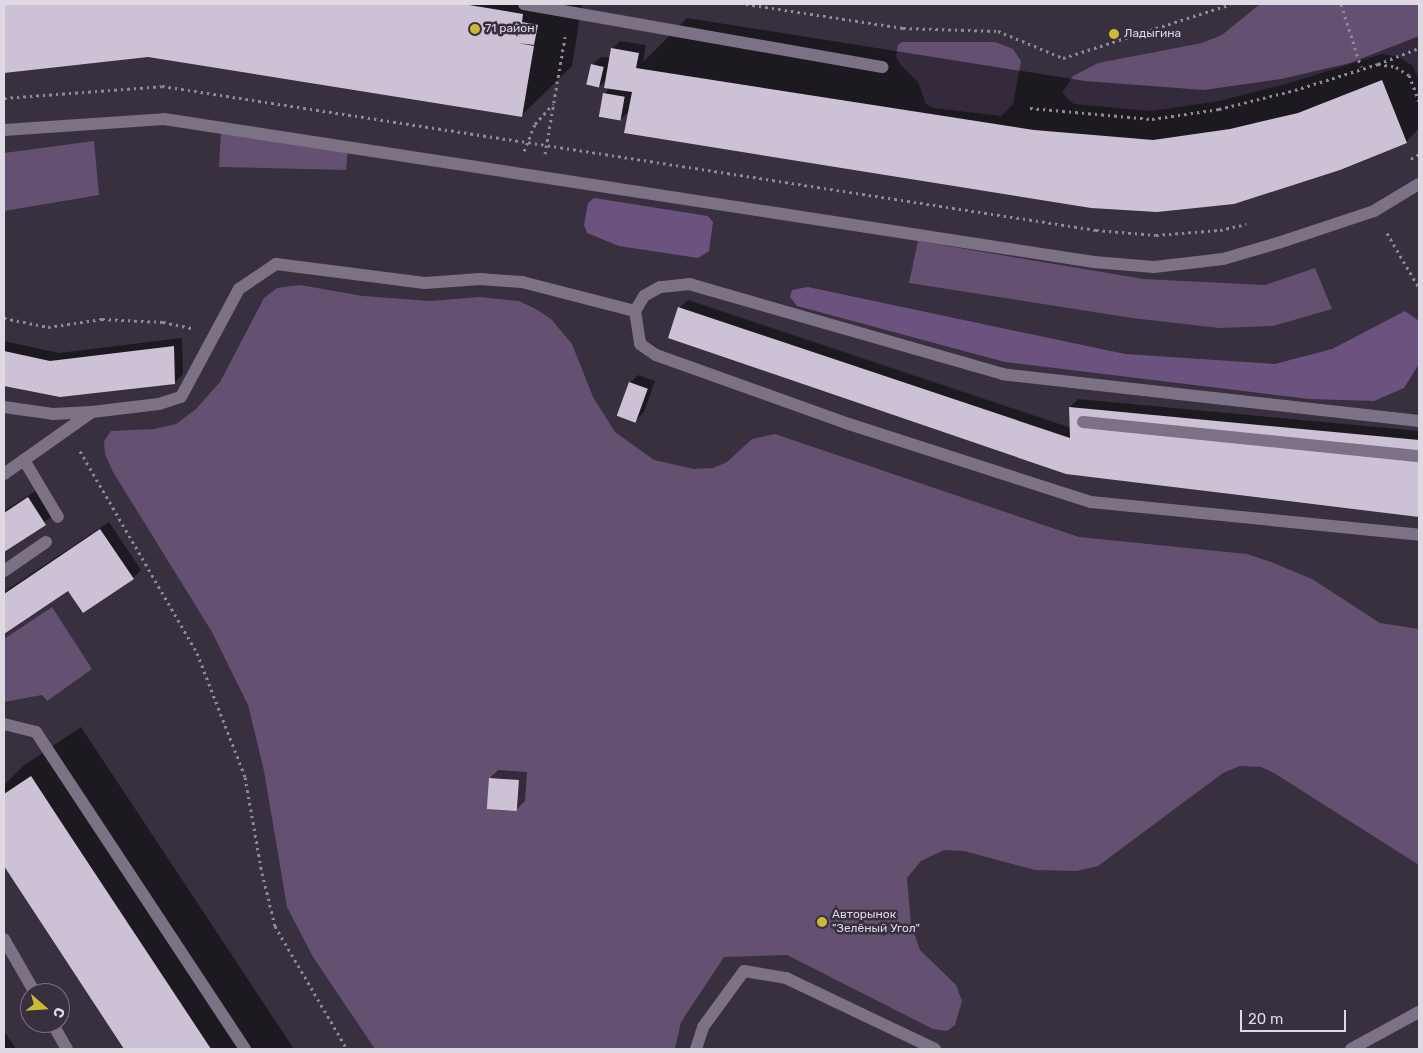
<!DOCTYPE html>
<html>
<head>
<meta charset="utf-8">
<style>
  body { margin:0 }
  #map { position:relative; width:1423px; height:1053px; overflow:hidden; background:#382f3f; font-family:Rubik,sans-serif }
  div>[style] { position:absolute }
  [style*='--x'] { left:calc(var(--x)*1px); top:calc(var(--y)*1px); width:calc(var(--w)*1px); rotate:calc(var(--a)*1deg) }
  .green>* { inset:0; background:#645071 }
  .forest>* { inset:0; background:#6c527f }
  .shadow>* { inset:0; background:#0007 }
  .building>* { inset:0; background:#cdc1d6; transform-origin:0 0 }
  .path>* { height:3px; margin-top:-1.5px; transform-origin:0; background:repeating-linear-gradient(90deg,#918997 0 2.5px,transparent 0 6.5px) }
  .minor>* { height:12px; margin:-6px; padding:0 6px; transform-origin:6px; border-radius:6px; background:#7d7186 }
  .dots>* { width:14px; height:14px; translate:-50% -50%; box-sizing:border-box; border:2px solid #382f3f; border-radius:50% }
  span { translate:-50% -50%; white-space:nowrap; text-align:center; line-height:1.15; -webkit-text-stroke:5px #382f3f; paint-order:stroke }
  .poi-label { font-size:12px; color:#dfd9e4 }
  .left { translate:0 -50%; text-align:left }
  .frame { position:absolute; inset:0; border:5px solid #dfd9e4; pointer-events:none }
  .north { position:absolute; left:20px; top:983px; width:50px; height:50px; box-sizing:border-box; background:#382f3f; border:1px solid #7b7381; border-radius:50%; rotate:109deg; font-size:14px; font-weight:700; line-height:20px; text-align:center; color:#dfd9e4 }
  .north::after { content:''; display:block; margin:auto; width:18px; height:22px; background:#ccb938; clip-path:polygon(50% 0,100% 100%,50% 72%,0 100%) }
  .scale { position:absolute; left:1240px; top:1010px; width:106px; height:22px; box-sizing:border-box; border:2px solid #dfd9e4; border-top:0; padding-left:6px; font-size:15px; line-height:18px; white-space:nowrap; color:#dfd9e4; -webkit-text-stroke:4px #382f3f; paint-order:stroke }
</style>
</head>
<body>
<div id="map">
  <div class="green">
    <div style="clip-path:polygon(1260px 4px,1419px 4px,1419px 79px,1413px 66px,1399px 57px,1382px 54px,1293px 82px,1219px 101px,1151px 111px,1074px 104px,1062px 93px,1073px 76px,1098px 63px,1202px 43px,1222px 35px)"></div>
    <div style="clip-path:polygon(902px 42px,995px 42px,1013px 49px,1021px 61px,1013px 104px,1001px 116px,933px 108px,926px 104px,918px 82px,900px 64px,896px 56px,898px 45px)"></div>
    <div style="clip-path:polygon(221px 131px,348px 147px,346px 170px,219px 167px)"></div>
    <div style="clip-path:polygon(94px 141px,99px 195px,4px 211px,4px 153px)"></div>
    <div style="clip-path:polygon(918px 241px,1143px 279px,1265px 285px,1315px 268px,1332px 309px,1273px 326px,1219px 328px,1132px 318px,909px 283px)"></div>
    <div style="clip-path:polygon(300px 285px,363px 296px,430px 301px,479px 297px,519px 301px,536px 309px,551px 319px,572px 344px,593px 397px,615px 432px,654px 460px,694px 469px,713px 468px,727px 462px,752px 439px,775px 434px,1079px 537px,1247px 554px,1271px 562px,1312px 579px,1380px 623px,1419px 629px,1419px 865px,1274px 773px,1261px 767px,1240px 766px,1223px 773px,1098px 866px,1077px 871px,1035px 870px,964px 851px,944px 850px,921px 861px,907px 878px,911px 924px,920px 950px,956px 985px,962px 1001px,955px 1025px,947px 1031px,933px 1029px,787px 955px,724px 957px,681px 1022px,675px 1049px,375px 1049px,313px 957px,287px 907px,264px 771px,248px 705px,212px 632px,113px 472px,105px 454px,104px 441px,111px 431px,154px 429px,176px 424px,196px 409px,220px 382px,264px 298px,277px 288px)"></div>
    <div style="clip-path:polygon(52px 607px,92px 669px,47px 701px,42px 695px,4px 702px,4px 639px)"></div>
  </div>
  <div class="forest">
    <div style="clip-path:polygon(594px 198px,708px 216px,713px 222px,709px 251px,698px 258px,619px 246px,587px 233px,584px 225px,588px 203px)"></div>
    <div style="clip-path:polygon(808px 287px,1125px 354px,1275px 364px,1332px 349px,1405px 311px,1419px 321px,1419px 364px,1404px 388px,1374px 401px,1310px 399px,1005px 362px,797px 306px,790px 297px,792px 290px)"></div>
  </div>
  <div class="shadow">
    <div style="clip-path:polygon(4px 4px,582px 4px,572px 66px,521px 116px,148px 55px,4px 71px)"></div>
    <div style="clip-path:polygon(687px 18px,1085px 81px,1204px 90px,1281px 79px,1350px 63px,1419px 36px,1419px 128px,1406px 142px,1340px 169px,630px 110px,621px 119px,604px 94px,610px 88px,607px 79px,600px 86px,592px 65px,601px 57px,611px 58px,612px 49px,620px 41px,646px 45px,643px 62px)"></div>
    <div style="clip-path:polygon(688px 300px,1071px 428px,1070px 407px,1078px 399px,1419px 431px,1419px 516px,1067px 473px,679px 308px)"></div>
    <div style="clip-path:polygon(182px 338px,183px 374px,175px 382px,60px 396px,4px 385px,4px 341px,59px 353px)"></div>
    <div style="clip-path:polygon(638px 375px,655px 381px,644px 412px,635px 421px,630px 383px)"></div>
    <div style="clip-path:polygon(37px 490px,54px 515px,4px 551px,4px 511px)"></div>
    <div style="clip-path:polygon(109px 522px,141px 570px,133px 578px,69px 589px,4px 633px,4px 592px)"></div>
    <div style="clip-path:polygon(81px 727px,294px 1049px,126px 1049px,4px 863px,4px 785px,23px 766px)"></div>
    <div style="clip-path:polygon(498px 770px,527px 772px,525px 801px,517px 809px,490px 778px)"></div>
    <div style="clip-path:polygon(4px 1031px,16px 1049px,4px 1049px)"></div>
  </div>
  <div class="building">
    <div style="clip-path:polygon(4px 4px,463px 4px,523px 14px,522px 22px,538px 25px,534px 45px,518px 43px,534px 46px,522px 117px,148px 57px,4px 73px)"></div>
    <div style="clip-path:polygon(611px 48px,639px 53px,636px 68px,1034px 130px,1153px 140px,1230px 129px,1298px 113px,1382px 80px,1407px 143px,1340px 170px,1234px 204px,1157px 212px,1091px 208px,624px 133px,632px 92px,604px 88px)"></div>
    <div style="left:591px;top:64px;width:13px;height:21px;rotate:13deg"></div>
    <div style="left:603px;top:93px;width:22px;height:24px;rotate:10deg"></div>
    <div style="clip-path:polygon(678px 307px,1070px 438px,1069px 407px,1419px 440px,1419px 517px,1066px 474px,668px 338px)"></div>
    <div style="clip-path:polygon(174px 346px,175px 384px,60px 397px,4px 386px,4px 351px,50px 361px)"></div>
    <div style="left:629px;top:382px;width:20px;height:36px;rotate:20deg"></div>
    <div style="clip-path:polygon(28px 497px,46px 525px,4px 552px,4px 513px)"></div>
    <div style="clip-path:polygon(100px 529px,134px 579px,83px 613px,68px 591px,4px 634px,4px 594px)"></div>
    <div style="clip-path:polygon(31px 776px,67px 831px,211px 1049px,124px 1049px,4px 866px,4px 794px)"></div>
    <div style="left:489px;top:778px;width:30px;height:31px;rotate:4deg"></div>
  </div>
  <div class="path">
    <div style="--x:746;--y:4;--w:159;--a:8.7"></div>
    <div style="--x:903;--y:28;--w:95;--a:1.8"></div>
    <div style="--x:998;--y:31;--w:70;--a:22.6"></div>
    <div style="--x:1063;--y:58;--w:176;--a:-17.8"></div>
    <div style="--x:1341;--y:4;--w:66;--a:72.4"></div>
    <div style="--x:1378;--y:64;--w:44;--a:-21.3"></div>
    <div style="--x:4;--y:98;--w:158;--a:-4.3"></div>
    <div style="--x:162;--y:86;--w:945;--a:8.76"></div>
    <div style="--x:1096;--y:230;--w:60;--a:4.8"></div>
    <div style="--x:1156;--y:235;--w:64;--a:-4.5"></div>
    <div style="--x:1220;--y:230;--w:27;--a:-13"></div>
    <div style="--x:1030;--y:108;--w:122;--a:5.2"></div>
    <div style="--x:1152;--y:119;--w:68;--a:-8.5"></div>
    <div style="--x:1219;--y:109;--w:78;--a:-14"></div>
    <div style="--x:1295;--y:90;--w:87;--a:-17.4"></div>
    <div style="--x:1378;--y:64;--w:18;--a:9"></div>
    <div style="--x:1396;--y:67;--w:15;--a:32"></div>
    <div style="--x:1409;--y:75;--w:28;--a:69"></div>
    <div style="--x:524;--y:151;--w:29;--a:-68"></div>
    <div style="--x:535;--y:124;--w:27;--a:-48"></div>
    <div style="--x:545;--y:154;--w:119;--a:-80.3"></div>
    <div style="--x:1411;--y:159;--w:9;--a:-32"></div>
    <div style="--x:1387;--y:233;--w:64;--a:59.8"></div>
    <div style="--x:4;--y:318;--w:45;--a:11.6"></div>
    <div style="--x:48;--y:327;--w:55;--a:-8.4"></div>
    <div style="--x:102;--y:319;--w:61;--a:2.8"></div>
    <div style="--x:163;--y:322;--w:29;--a:12"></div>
    <div style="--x:80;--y:451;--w:233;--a:59.9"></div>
    <div style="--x:197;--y:653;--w:133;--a:68.8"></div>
    <div style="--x:245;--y:777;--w:97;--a:80"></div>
    <div style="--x:262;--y:873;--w:55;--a:76.2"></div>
    <div style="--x:275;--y:926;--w:143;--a:59.7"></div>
  </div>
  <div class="minor">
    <div style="--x:524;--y:4;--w:364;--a:10"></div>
    <div style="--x:4;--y:130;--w:160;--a:-3.9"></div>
    <div style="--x:164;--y:119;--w:941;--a:8.74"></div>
    <div style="--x:1094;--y:262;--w:60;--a:4.8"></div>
    <div style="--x:1154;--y:267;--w:69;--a:-6.6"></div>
    <div style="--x:1223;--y:259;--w:57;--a:-16.2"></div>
    <div style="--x:1278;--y:243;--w:101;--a:-18.4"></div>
    <div style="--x:1374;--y:211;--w:52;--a:-31"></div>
    <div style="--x:4;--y:407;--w:49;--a:8.1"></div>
    <div style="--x:53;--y:414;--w:39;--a:-3"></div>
    <div style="--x:1419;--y:421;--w:419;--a:-173.6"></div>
    <div style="--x:1003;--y:374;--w:326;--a:-164"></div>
    <div style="--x:690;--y:284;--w:30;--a:174"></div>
    <div style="--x:660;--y:287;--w:18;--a:151"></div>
    <div style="--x:644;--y:296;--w:17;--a:121"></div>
    <div style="--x:635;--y:311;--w:33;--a:81"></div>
    <div style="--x:640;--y:344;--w:19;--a:35"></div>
    <div style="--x:656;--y:355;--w:205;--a:19.7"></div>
    <div style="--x:849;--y:424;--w:254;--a:17.9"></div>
    <div style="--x:1091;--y:502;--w:330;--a:5.7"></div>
    <div style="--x:1083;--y:422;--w:338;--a:5.8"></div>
    <div style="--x:24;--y:460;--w:66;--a:59.2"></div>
    <div style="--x:4;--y:474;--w:108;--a:-35.2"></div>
    <div style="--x:92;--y:412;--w:67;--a:-6.8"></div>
    <div style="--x:159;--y:404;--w:23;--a:-18"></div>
    <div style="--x:181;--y:397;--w:123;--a:-61.8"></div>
    <div style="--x:239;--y:289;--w:45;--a:-34"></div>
    <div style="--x:276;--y:264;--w:150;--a:7.3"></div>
    <div style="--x:425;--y:283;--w:55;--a:-4.2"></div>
    <div style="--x:480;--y:279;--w:42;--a:4.1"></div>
    <div style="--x:522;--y:282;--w:117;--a:14.4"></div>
    <div style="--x:4;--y:571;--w:51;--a:-34.6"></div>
    <div style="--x:4;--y:724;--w:33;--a:14"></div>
    <div style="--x:36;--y:732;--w:380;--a:56.6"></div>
    <div style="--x:4;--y:939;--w:62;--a:60.1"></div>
    <div style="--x:52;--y:1023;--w:30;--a:60"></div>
    <div style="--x:696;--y:1049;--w:23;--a:-72"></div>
    <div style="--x:703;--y:1027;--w:69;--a:-53.8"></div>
    <div style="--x:744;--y:971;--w:43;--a:9.5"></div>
    <div style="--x:786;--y:978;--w:165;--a:25.5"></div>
    <div style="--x:1351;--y:1049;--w:77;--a:-28.6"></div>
  </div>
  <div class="dots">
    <div style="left:475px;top:29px;background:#ccb938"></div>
    <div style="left:1114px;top:34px;background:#ccb938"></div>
    <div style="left:822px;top:922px;background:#ccb938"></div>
  </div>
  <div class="poi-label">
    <span class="left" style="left:485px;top:29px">71 район</span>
    <span class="left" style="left:1124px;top:34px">Ладыгина</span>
    <span class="left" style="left:832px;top:922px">Авторынок<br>"Зелёный Угол"</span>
  </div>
  <div class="frame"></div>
  <div class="north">С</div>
  <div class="scale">20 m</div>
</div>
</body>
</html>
